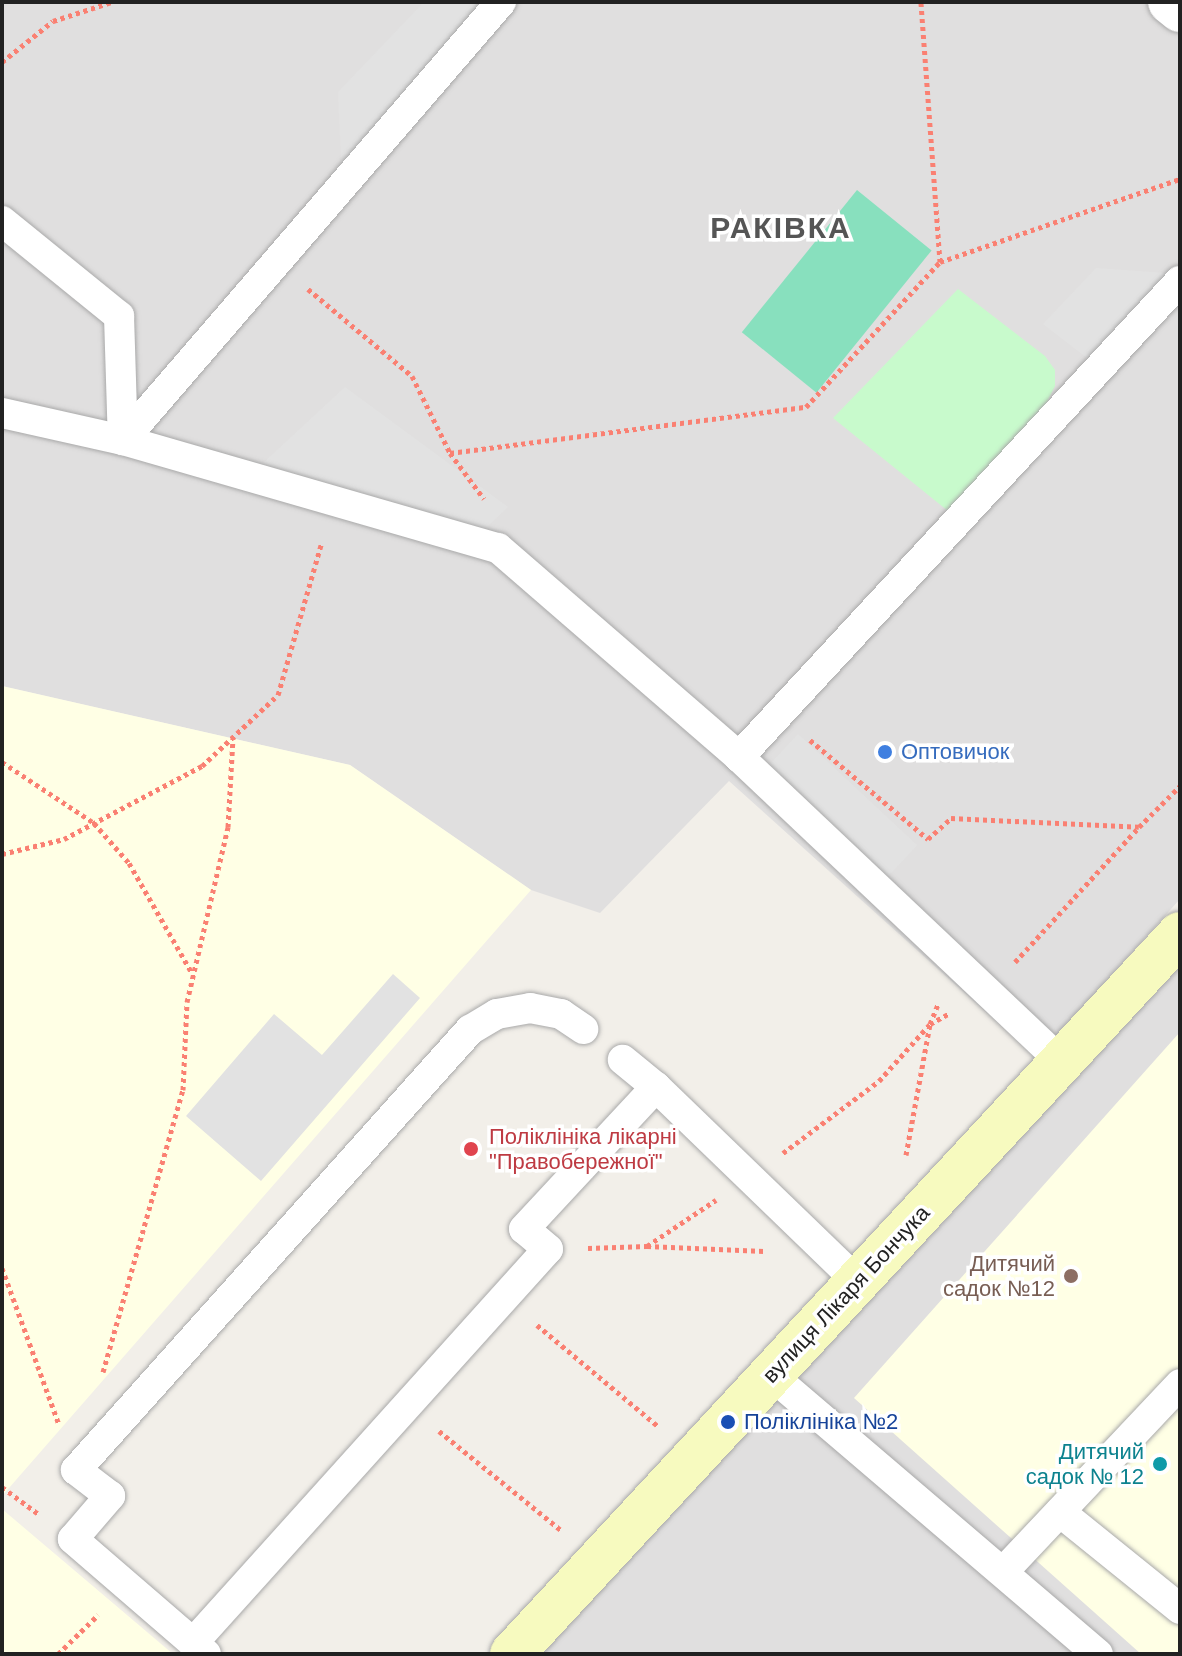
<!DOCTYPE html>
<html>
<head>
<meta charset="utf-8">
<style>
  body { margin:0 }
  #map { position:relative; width:1182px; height:1656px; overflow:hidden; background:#f2efe9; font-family:Helvetica,sans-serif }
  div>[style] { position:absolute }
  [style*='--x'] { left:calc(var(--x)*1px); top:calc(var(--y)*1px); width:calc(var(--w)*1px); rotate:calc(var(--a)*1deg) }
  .residential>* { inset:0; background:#e0dfdf }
  .education>* { inset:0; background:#ffffe5 }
  .park>* { inset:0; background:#c8facc }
  .pitch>* { inset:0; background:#88e0be; transform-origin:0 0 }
  .parking>* { inset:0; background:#e2e2e2; transform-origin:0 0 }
  .path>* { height:5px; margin-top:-2.5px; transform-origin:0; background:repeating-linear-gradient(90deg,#fa8072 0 4px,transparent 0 8px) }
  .roads { filter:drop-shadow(0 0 2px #a9a9a9) drop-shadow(0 0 2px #a9a9a9) }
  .lane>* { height:30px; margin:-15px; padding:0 15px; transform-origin:15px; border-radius:15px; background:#fff }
  .street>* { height:44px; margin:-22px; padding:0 22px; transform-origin:22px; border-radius:22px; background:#fff }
  .secondary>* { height:44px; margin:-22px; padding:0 22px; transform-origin:22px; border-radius:22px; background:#f7fabf }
  .dots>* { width:22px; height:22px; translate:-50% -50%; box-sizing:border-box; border:4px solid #fff; border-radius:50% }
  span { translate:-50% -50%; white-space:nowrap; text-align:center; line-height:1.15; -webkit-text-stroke:7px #fff; paint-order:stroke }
  .shop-label { font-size:22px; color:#366cbe }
  .left { translate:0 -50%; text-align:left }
  .health-label { font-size:22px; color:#be3a42 }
  .education-label { font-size:22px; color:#785e54 }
  .right { translate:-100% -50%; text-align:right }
  .street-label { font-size:22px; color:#222 }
  .transit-label { font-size:22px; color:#164399 }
  .culture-label { font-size:22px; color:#0d838f }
  .district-label { font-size:30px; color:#555; font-weight:700; letter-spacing:2px }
  .frame { position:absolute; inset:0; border:4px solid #222; pointer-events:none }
</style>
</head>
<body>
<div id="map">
  <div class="residential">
    <div style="clip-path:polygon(2px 2px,1180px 2px,1180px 899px,1037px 1058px,729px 781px,600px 913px,531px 890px,350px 765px,2px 686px)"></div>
    <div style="clip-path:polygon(1180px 959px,1180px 1654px,541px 1654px)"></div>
  </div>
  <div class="education">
    <div style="clip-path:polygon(2px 686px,350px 765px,531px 890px,2px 1496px)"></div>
    <div style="clip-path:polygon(1180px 1032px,1180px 1654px,1141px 1654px,854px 1398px)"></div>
    <div style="clip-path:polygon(2px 1509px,173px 1654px,2px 1654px)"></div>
  </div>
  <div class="park">
    <div style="clip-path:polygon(958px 289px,1045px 356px,1055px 370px,1055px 386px,1047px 402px,948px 511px,833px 418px)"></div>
  </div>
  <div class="pitch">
    <div style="left:857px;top:190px;width:96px;height:183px;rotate:39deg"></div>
  </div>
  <div class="parking">
    <div style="clip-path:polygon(424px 2px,502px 2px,342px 180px,338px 92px)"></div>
    <div style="clip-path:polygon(1096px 268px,1180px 274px,1100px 368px,1043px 324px)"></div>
    <div style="clip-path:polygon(345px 387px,508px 507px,472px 541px,248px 477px)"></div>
    <div style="left:798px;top:734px;width:163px;height:57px;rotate:43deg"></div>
    <div style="clip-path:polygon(393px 974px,420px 998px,261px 1181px,186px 1116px,274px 1014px,322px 1055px)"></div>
  </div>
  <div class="path">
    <div style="--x:2;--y:62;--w:65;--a:-38.8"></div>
    <div style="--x:53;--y:21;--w:62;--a:-17.9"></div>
    <div style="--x:940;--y:262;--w:254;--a:-19.1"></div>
    <div style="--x:308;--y:289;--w:136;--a:39.9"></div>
    <div style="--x:412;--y:376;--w:86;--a:63.7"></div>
    <div style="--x:450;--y:453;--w:57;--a:53.5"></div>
    <div style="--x:450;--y:453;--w:359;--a:-7.4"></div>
    <div style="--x:806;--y:407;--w:197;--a:-47.3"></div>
    <div style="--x:940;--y:262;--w:261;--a:-94.2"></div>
    <div style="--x:810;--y:740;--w:154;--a:40"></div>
    <div style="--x:928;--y:839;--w:31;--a:-42"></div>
    <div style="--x:951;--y:818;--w:188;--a:2.7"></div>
    <div style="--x:1139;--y:827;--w:58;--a:-45"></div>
    <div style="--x:2;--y:762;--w:110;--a:33.5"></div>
    <div style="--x:94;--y:823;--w:53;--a:48.8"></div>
    <div style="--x:129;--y:863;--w:127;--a:60.2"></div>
    <div style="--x:2;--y:854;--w:64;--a:-13.6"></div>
    <div style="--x:64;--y:839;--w:156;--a:-27.9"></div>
    <div style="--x:202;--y:766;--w:104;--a:-43.1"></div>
    <div style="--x:278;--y:695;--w:159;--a:-74"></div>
    <div style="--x:1015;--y:962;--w:183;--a:-47.4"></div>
    <div style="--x:783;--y:1153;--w:120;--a:-36.9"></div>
    <div style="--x:879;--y:1081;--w:76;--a:-48.2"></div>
    <div style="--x:930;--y:1024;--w:22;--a:-68"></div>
    <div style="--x:906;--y:1155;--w:133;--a:-79.6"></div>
    <div style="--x:930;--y:1024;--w:21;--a:-29"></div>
    <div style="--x:647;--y:1246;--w:117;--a:2.4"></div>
    <div style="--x:588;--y:1248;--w:59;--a:-1.9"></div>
    <div style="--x:647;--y:1246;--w:83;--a:-33.7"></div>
    <div style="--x:2;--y:1268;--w:167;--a:70"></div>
    <div style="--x:537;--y:1325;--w:158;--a:39.9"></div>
    <div style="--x:103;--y:1372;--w:293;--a:-74.2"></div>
    <div style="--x:183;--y:1090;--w:88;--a:-87.4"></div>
    <div style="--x:187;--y:1002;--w:180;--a:-76.8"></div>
    <div style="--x:228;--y:827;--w:90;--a:-86.8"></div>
    <div style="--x:439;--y:1431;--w:159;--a:39.1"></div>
    <div style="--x:2;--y:1487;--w:47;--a:36.4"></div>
    <div style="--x:58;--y:1654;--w:56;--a:-44.3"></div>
  </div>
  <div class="roads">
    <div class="lane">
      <div style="--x:2;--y:221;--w:151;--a:39.1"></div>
      <div style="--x:119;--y:316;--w:124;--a:88.2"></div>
      <div style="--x:123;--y:440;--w:390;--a:16.1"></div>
      <div style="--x:498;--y:548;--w:319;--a:40.9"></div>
      <div style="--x:739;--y:757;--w:443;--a:43.4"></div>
      <div style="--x:2;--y:413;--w:124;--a:12.6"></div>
      <div style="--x:123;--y:440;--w:579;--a:-49.21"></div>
      <div style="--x:739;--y:757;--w:649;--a:-47.19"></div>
      <div style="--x:656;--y:1087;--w:281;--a:44"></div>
      <div style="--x:771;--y:1375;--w:430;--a:40.5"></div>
      <div style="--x:1060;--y:1512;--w:154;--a:38.9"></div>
      <div style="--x:1003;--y:1572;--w:258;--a:-46.7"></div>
      <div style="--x:193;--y:1643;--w:530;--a:-47.98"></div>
      <div style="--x:548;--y:1249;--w:31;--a:-140"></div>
      <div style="--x:524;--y:1229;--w:194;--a:-47.1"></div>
      <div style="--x:656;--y:1087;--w:43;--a:-140.7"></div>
      <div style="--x:206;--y:1654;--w:176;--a:-139.2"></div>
      <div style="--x:73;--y:1539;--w:57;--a:-49.3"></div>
      <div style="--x:110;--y:1496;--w:43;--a:-142.6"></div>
      <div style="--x:76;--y:1470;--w:591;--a:-48.16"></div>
      <div style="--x:470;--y:1030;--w:31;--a:-31"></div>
      <div style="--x:497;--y:1014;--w:34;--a:-10"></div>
      <div style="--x:530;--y:1008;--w:32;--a:11"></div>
      <div style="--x:561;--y:1014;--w:27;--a:34"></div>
    </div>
    <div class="street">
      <div style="--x:1170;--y:2;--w:13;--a:39"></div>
    </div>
    <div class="secondary">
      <div style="--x:512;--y:1654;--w:982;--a:-47.15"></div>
    </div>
  </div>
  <div class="dots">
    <div style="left:885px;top:752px;background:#3f7fe0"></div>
    <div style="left:471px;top:1149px;background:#e0444e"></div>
    <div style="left:1071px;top:1276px;background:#8d6e63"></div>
    <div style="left:728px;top:1422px;background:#1a4fb4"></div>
    <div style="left:1160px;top:1464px;background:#0f9aa8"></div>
  </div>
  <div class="shop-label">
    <span class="left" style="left:901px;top:752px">Оптовичок</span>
  </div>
  <div class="health-label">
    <span class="left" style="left:489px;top:1149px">Поліклініка лікарні<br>"Правобережної"</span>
  </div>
  <div class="education-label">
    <span class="right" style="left:1055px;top:1276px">Дитячий<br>садок №12</span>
  </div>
  <div class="street-label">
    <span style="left:846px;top:1294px;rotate:-47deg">вулиця Лікаря Бончука</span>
  </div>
  <div class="transit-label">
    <span class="left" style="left:744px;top:1422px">Поліклініка №2</span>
  </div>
  <div class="culture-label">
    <span class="right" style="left:1144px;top:1464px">Дитячий<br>садок № 12</span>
  </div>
  <div class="district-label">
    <span style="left:781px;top:228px">РАКІВКА</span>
  </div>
  <div class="frame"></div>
</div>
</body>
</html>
